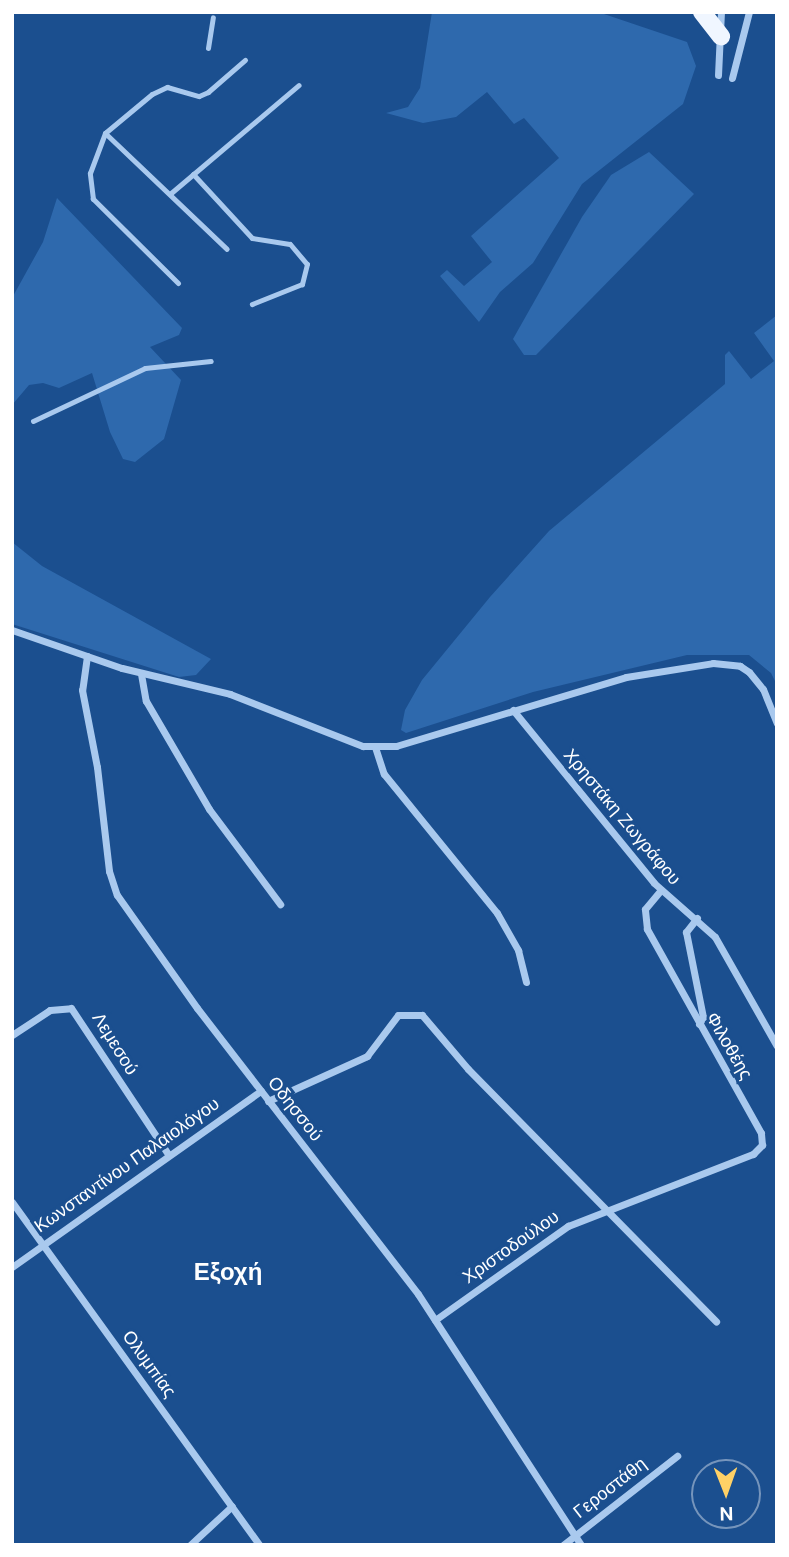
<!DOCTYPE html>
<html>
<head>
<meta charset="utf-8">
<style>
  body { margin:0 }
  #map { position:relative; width:789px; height:1557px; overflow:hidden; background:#1b4f8f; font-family:"DM Sans",sans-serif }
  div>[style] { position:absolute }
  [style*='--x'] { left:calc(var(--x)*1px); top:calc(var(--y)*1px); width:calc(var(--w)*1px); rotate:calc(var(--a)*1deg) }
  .green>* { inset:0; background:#2e69ad }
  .lane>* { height:5px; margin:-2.5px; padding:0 2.5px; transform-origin:2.5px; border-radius:2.5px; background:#a9c9ee }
  .street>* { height:7px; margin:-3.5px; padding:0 3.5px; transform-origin:3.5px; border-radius:3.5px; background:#a9c9ee }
  .primary>* { height:18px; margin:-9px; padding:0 9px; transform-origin:9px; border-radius:9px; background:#f0f6ff }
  span { translate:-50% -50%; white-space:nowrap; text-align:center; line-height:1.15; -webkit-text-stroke:6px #1b4f8f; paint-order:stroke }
  .street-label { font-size:18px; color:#fff }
  .district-label { font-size:24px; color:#fff; font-weight:700 }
  .frame { position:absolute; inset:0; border:14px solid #fff; pointer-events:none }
  .north { position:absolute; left:691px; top:1459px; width:70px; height:70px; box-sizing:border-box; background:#1b4f8f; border:2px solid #7695bc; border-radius:50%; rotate:179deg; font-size:19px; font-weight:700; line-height:28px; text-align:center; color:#fff }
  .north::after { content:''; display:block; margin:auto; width:24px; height:32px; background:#ffd166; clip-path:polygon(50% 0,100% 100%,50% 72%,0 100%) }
</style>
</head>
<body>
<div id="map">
  <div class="green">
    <div style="clip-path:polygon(432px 12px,598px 12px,687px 42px,696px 66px,683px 104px,582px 184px,533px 263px,500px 292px,479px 322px,440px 276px,447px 270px,464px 286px,492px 262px,471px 236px,559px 158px,524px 118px,514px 124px,487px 92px,456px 117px,423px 123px,386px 113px,408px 107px,420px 88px)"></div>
    <div style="clip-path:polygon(649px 152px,694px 194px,536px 355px,524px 355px,513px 339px,582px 217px,611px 175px)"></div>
    <div style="clip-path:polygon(57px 198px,182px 328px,179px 335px,150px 347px,181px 380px,164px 439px,135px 462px,123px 459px,110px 432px,92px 373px,59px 388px,43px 383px,29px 385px,12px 405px,12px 298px,43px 242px)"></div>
    <div style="clip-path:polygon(777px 315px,777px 685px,771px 673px,749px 655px,687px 655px,533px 692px,406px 733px,401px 730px,405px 710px,422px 680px,490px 597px,549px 531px,725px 384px,725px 355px,729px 351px,751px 379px,774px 361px,754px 333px)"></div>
    <div style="clip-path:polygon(12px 542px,42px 566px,211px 659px,196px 675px,179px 677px,12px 624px)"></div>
  </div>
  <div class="lane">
    <div style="--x:208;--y:48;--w:31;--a:-81"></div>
    <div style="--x:105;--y:133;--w:168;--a:43.6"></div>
    <div style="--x:193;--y:174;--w:87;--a:47.3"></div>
    <div style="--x:252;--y:238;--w:38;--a:9"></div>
    <div style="--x:290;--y:244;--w:26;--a:50"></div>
    <div style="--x:307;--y:264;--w:21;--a:104"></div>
    <div style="--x:302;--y:284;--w:54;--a:158.2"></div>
    <div style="--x:171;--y:193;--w:167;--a:-40.2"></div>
    <div style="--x:178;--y:283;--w:120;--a:-135.3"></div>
    <div style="--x:93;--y:199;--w:26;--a:-97"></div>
    <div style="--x:90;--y:173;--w:43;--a:-69.4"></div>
    <div style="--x:105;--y:133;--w:61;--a:-39.7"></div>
    <div style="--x:152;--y:94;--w:17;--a:-25"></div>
    <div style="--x:167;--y:87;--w:33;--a:16"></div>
    <div style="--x:199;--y:96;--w:10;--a:-24"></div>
    <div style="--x:208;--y:92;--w:49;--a:-40.9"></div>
    <div style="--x:33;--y:421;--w:124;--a:-25.3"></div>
    <div style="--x:145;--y:368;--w:66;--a:-6.1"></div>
  </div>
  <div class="street">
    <div style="--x:718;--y:75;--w:63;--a:-87.3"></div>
    <div style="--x:732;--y:78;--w:68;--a:-75.6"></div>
    <div style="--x:12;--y:630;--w:116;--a:19.1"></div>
    <div style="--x:122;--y:668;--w:111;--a:13.5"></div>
    <div style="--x:230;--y:694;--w:143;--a:21.4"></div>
    <div style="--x:363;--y:746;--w:33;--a:0"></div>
    <div style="--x:396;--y:746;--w:240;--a:-16.7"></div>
    <div style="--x:626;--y:677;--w:88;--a:-9.1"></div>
    <div style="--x:713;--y:663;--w:27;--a:6"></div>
    <div style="--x:740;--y:666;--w:11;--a:34"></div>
    <div style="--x:749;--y:672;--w:22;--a:51"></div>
    <div style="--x:763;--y:689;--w:37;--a:68"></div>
    <div style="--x:87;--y:656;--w:34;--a:98"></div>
    <div style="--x:82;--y:690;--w:78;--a:79"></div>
    <div style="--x:97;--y:767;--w:105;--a:83.4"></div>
    <div style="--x:109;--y:871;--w:25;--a:72"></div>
    <div style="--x:117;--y:895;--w:138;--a:54.7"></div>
    <div style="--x:197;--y:1008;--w:361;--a:52.3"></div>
    <div style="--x:418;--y:1294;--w:299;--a:57"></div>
    <div style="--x:141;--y:674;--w:27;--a:80"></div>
    <div style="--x:146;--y:701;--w:125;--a:59.7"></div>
    <div style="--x:209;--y:809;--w:119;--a:53.2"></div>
    <div style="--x:513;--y:710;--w:223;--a:50.8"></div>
    <div style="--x:654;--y:883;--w:81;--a:41.5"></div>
    <div style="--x:715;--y:937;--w:125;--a:60.4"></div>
    <div style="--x:375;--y:747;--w:28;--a:72"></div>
    <div style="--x:384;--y:774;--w:179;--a:50.9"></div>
    <div style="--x:497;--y:913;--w:43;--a:60.4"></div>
    <div style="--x:518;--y:950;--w:33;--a:76"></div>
    <div style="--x:697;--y:918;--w:18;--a:128"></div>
    <div style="--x:686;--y:932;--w:87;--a:78.7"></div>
    <div style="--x:703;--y:1017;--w:8;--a:120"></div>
    <div style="--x:12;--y:1035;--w:45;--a:-33.3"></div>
    <div style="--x:50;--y:1010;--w:21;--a:-5"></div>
    <div style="--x:71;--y:1008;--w:175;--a:56.4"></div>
    <div style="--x:268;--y:1101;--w:109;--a:-24.4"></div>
    <div style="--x:367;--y:1056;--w:51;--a:-52.9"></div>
    <div style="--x:398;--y:1015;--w:24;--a:0"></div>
    <div style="--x:422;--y:1015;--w:71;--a:49.6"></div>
    <div style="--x:468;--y:1069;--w:354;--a:45.5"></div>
    <div style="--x:12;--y:1202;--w:423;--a:54.2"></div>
    <div style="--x:12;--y:1267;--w:305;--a:-35.3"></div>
    <div style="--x:435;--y:1320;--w:163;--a:-35.3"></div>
    <div style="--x:568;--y:1226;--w:199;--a:-21.3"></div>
    <div style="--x:753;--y:1154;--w:13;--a:-45"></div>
    <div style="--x:762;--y:1145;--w:12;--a:-95"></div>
    <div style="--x:761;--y:1133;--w:234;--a:-119.2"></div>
    <div style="--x:647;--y:929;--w:20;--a:-96"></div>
    <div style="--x:645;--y:909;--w:25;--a:-50"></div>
    <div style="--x:190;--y:1545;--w:57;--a:-42.9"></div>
    <div style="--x:563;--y:1545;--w:145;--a:-38"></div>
  </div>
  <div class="primary">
    <div style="--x:702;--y:12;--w:31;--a:52"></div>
  </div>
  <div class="street-label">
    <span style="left:622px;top:817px;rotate:50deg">Χρηστάκη Ζωγράφου</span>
    <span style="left:115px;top:1044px;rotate:58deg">Λεμεσού</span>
    <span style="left:729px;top:1046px;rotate:60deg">Φιλοθέης</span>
    <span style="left:295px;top:1109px;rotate:52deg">Οδησσού</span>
    <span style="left:127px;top:1165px;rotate:-35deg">Κωνσταντίνου Παλαιολόγου</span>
    <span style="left:511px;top:1247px;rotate:-35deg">Χριστοδούλου</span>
    <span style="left:149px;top:1364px;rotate:54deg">Ολυμπίας</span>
    <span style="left:610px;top:1488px;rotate:-38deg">Γεροστάθη</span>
  </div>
  <div class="district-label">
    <span style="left:228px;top:1272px">Εξοχή</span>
  </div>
  <div class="frame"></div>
  <div class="north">N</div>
</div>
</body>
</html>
